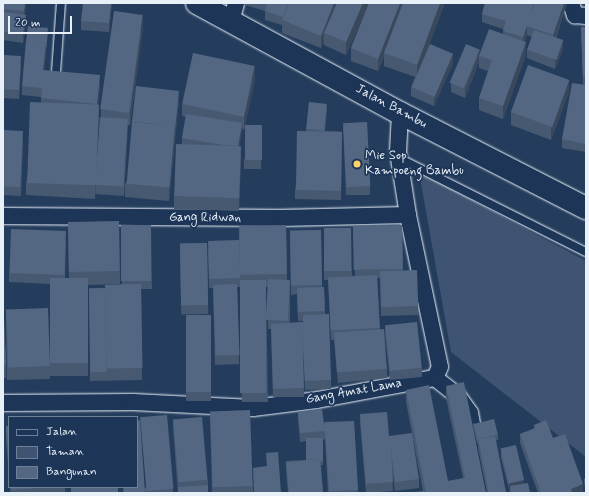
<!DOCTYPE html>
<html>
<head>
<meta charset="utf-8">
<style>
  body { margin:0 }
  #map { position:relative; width:589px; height:496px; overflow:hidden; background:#253d5d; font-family:Mynerve,sans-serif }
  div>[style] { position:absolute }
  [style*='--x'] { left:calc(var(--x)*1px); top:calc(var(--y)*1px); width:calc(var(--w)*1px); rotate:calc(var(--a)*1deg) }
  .green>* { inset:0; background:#3e5472 }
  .roads { filter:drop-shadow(0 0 1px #e8f1f8) drop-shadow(0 0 1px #e8f1f8) }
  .lane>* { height:8px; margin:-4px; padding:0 4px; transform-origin:4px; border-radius:4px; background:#1d3557 }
  .street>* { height:16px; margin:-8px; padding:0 8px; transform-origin:8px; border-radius:8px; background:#1d3557 }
  .secondary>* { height:22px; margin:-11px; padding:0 11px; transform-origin:11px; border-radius:11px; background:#1d3557 }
  .wall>* { inset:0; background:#475970; transform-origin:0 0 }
  .shaded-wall>* { inset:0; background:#3a485b }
  .building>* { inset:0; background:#536782; transform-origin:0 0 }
  .dots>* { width:11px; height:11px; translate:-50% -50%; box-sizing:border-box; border:2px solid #1d3557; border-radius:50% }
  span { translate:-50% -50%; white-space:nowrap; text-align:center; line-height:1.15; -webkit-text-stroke:3.5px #1d3557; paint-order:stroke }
  .street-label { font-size:13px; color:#e8f1f8 }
  .poi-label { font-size:13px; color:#e8f1f8 }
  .left { translate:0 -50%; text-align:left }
  .frame { position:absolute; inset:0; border:4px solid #e8f1f8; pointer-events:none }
  .legend { position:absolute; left:8px; top:416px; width:130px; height:72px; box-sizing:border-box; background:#1d3557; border:1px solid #6e8097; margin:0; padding:5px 7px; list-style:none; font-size:12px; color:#e8f1f8 }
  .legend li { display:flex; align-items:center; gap:8px; height:20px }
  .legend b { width:20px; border:1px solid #6e8097 }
  .scale { position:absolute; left:8px; top:16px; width:64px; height:18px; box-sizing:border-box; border:2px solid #e8f1f8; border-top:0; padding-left:5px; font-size:12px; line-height:14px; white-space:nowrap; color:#e8f1f8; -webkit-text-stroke:3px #1d3557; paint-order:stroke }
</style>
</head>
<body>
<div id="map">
  <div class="green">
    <div style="clip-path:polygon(419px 172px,586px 261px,586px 457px,451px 352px)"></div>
  </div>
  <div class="roads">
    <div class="lane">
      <div style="--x:56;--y:72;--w:69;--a:-85.9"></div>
      <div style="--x:399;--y:158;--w:209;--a:26.7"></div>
    </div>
    <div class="street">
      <div style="--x:571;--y:3;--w:13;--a:72"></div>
      <div style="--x:575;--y:15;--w:11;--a:5"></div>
      <div style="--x:231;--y:21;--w:19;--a:-74"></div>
      <div style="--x:3;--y:216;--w:277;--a:0.4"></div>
      <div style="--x:280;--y:218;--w:128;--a:-1.3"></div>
      <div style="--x:435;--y:378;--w:29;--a:38"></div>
      <div style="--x:458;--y:396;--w:21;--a:55"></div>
      <div style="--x:470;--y:413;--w:81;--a:79.4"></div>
      <div style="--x:3;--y:403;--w:130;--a:-0.4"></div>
      <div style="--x:133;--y:402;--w:120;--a:2.9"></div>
      <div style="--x:253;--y:408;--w:64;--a:-7.1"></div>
      <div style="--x:317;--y:400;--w:120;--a:-10.6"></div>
      <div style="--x:435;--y:378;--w:12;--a:-66"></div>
      <div style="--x:440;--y:367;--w:155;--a:-101.9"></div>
      <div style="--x:408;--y:215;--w:64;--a:-99"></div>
      <div style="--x:398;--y:152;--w:39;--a:-87"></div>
    </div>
    <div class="secondary">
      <div style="--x:197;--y:3;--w:231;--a:28.5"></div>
      <div style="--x:400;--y:113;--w:209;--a:27.1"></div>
    </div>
  </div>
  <div class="wall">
    <div style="clip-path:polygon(3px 3px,26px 3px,25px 15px,26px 24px,23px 43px,3px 40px)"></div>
    <div style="clip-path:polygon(44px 3px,56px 3px,56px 4px)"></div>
    <div style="clip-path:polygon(112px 3px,109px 32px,81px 30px,81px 21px)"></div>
    <div style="clip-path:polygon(242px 3px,445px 3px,428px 47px,453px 63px,434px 106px,411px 96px,411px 87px,415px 77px,384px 66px,384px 57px,378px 71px,351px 61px,351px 48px,368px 6px,346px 55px,324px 45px,324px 41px,321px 48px,282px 33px,282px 25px,265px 20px,265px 11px,242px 4px)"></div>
    <div style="clip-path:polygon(485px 3px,567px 3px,556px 38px,563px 49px,555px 69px,527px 58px,527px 50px,532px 37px,527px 35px,525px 42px,526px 55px,503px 119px,479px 110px,479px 98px,488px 71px,479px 68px,479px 62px,465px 98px,451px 92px,451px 83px,480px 53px,503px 34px,503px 29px,482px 22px,482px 14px)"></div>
    <div style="clip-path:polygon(143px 27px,130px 125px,128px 125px,124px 196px,95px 194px,95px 185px,95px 199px,26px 195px,26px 183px,41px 102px,41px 97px,22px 95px,22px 86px,48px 33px,44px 70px,100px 84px,98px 105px,99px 118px,95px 183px,101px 117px,101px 109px)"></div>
    <div style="clip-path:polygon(581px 27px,586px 27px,586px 152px,562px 148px,562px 139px,583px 85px)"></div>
    <div style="clip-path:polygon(3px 55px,21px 65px,19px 99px,3px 98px)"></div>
    <div style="clip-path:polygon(255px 79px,244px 130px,242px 129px,239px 146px,241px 158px,239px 211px,174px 209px,174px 196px,182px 144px,182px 138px,186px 117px,182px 116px,182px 104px)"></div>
    <div style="clip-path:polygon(569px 92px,551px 140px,511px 125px,511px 112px)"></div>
    <div style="clip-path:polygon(179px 100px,169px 201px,125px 197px,125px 184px)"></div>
    <div style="clip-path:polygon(309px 102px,327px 108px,325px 131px,342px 132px,341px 200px,295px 199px,295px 190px,306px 131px)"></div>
    <div style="clip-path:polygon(262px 125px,261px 169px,244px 169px,244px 160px)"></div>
    <div style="clip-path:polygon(343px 125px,370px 186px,370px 195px,346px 195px)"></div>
    <div style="clip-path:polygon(23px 139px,21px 196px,3px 195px,3px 182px)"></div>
    <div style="clip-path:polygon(68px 222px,120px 271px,120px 284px,88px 285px,88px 376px,50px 376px,50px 284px,9px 282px,9px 273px,66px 240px,65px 278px,69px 278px)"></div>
    <div style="clip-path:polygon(121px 225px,151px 225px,152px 289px,141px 289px,142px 380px,90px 381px,89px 289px,105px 288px,122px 284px)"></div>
    <div style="clip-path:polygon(286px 225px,287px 280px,290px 280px,290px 323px,303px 322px,303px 321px,298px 321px,297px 294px,291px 295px,290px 231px,321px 230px,322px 287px,324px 287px,325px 314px,331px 380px,331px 389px,305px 390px,303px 346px,304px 397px,273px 397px,271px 329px,268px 329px,268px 287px,266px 287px,268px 402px,242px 402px,240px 287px,237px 287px,239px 364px,215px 365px,213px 288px,209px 288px,208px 250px,239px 240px)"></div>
    <div style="clip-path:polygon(402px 225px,403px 271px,418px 306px,418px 315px,381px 316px,380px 278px,377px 278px,380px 330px,387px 369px,387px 378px,338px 383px,334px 340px,331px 340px,328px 280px,324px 280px,324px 228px,351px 228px,352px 276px,355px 276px,353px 235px)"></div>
    <div style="left:207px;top:243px;width:71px;height:27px;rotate:89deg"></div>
    <div style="clip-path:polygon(3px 294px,6px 365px,6px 378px,3px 378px)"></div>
    <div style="clip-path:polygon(6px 309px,50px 366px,50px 379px,7px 380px)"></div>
    <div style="left:186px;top:315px;width:25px;height:86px"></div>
    <div style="clip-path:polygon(385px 326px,422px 368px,422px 377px,390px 380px,385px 335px)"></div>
    <div style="clip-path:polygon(446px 386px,486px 493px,407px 493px,423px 491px,406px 402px,406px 390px,448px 481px,463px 478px,446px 398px)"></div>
    <div style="clip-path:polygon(210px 411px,253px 486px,253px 493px,212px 493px)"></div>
    <div style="clip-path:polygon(298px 412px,324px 424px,354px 421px,358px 493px,328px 493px,325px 439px,323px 440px,323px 465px,321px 465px,323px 493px,288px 493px,286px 470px,286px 461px,306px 460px,306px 441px,300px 442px,298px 420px)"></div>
    <div style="clip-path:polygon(360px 414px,389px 436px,419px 479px,419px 488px,395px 491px,392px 468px,393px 491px,366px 493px,360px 423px)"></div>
    <div style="clip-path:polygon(173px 419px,208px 480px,208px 493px,178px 493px,173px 428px)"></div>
    <div style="clip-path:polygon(473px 423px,498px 435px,498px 440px,496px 440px,506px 493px,487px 493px,478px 448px,478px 444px,477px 444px,473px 427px)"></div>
    <div style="clip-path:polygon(534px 425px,553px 438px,583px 493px,538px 493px,520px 443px,520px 434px,534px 429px)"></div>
    <div style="clip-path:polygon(6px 426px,9px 426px,9px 476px,6px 438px)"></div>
    <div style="clip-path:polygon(501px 449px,524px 484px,530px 493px,510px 493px,501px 458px)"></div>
    <div style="clip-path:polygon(586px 478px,586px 492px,584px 483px,584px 479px)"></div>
    <div style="left:10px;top:487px;width:55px;height:6px"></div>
    <div style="clip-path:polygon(123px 487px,137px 487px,173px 489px,173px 493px,123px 493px)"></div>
  </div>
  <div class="shaded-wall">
    <div style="clip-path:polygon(25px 3px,26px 3px,24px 20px,24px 11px)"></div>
    <div style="clip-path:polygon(111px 3px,112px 3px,109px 32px,109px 23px)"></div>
    <div style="clip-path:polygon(334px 3px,339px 3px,324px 33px,324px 41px,321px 48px,321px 36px)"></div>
    <div style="clip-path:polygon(363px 3px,369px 3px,346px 55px,346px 42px)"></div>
    <div style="clip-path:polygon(400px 3px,405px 3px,384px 53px,384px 57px,378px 71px,378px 59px)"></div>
    <div style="clip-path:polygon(440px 3px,445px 3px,417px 78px,417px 65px)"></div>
    <div style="clip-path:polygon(564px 3px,567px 3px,553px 44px,553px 35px)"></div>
    <div style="clip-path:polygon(26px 15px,26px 24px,23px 43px,23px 34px)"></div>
    <div style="clip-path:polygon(143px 15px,143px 27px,130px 125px,130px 113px)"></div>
    <div style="clip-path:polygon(527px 26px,527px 35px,523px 46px,523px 37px)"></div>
    <div style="clip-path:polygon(563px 40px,563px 49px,555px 69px,555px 60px)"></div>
    <div style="clip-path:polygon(526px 42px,526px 55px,503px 119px,503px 106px)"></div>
    <div style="clip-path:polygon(46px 43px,46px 52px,43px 79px,43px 70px)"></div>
    <div style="clip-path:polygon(480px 50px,480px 56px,479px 56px,479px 62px,465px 98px,465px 89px)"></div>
    <div style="clip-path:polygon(453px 54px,453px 63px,434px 106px,434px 97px)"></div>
    <div style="clip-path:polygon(21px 56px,21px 65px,19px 99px,19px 90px)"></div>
    <div style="clip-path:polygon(255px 66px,255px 79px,244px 130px,244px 117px)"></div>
    <div style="clip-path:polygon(100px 75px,100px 84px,97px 113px,97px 104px)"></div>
    <div style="clip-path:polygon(569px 80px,569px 92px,551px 140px,551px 127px)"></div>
    <div style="clip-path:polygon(179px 91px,179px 100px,175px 138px,175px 129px)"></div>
    <div style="clip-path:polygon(99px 105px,99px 118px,95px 199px,95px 186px)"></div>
    <div style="clip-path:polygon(128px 119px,128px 128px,124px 196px,124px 187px)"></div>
    <div style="clip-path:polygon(242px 123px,242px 132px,238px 156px,238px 148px)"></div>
    <div style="clip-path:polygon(175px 126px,175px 138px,169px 201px,169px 189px)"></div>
    <div style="clip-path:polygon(241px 146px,241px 158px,239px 211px,239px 199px)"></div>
    <div style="clip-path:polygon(524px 480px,524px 489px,510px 486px,510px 492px,509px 492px,509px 483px)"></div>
    <div style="clip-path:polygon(583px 484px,583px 493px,571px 493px,571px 489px)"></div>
  </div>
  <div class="building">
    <div style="clip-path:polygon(3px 3px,25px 3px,24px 11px,3px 9px)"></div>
    <div style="clip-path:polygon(83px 3px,111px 3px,109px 23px,81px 21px)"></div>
    <div style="clip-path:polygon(267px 3px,288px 3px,283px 17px,265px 11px)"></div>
    <div style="clip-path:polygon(289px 3px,334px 3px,321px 36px,282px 20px)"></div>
    <div style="clip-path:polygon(337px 3px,363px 3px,346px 42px,324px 33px)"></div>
    <div style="clip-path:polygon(369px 3px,400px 3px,378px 59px,351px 48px)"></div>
    <div style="clip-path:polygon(403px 3px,440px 3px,417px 65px,384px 53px)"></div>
    <div style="clip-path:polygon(485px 3px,511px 3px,509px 10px,511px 3px,534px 3px,529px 18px,535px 3px,564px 3px,553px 35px,527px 26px,523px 37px,503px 31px,506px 21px,482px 14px)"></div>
    <div style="left:114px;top:11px;width:29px;height:99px;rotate:8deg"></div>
    <div style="clip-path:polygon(3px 12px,26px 15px,23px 34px,3px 32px)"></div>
    <div style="clip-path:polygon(28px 26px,48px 28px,46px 48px,46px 43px,26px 42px)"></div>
    <div style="clip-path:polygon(581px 27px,586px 27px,586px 77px,583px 77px)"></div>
    <div style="clip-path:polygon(489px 29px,526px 42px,503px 106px,479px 98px,492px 60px,479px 56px)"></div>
    <div style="left:534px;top:30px;width:31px;height:21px;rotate:19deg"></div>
    <div style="clip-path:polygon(26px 41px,46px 43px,43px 70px,100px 75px,97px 104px,41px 98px,42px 88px,22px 86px)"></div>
    <div style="left:430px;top:44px;width:25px;height:47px;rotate:23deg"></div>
    <div style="left:466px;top:44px;width:15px;height:42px;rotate:23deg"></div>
    <div style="left:193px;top:53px;width:63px;height:52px;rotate:12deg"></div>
    <div style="left:3px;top:55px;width:18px;height:34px;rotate:3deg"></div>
    <div style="left:528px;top:65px;width:44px;height:50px;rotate:20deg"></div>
    <div style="clip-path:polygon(572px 83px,586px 85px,586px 144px,562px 139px)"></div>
    <div style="clip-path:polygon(136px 86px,179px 91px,175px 129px,175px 126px,132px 122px)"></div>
    <div style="left:30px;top:102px;width:69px;height:81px;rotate:2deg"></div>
    <div style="left:309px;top:102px;width:18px;height:27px;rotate:6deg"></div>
    <div style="clip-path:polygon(186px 114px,242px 123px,238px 146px,223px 145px,182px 138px)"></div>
    <div style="left:100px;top:117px;width:28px;height:68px;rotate:4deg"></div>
    <div style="left:132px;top:122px;width:43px;height:62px;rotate:5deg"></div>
    <div style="left:367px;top:122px;width:64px;height:24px;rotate:87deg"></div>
    <div style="left:245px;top:125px;width:17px;height:35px"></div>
    <div style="left:4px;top:130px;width:19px;height:56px;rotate:3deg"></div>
    <div style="left:297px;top:131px;width:45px;height:59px;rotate:1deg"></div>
    <div style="left:176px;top:144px;width:65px;height:52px;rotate:2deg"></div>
    <div style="left:119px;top:221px;width:50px;height:51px;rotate:89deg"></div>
    <div style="left:121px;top:225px;width:30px;height:56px"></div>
    <div style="left:286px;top:225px;width:49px;height:47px;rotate:89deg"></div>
    <div style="left:402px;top:225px;width:44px;height:49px;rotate:89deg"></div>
    <div style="left:324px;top:228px;width:27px;height:43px"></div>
    <div style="left:11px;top:229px;width:55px;height:44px;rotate:2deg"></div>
    <div style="left:321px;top:230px;width:55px;height:31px;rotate:89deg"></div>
    <div style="left:239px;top:240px;width:38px;height:31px;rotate:88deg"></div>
    <div style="left:207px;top:243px;width:62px;height:27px;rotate:89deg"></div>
    <div style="left:417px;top:270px;width:36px;height:37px;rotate:88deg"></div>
    <div style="left:377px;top:275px;width:53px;height:49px;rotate:87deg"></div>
    <div style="left:50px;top:278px;width:38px;height:85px"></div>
    <div style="left:268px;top:279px;width:22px;height:41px;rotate:3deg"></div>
    <div style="left:240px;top:280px;width:26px;height:113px"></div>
    <div style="left:141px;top:284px;width:84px;height:36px;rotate:89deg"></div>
    <div style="left:237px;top:284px;width:71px;height:24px;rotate:88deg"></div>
    <div style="left:324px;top:287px;width:24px;height:27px;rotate:88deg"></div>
    <div style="left:105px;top:288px;width:84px;height:16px;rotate:89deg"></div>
    <div style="clip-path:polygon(3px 294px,6px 365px,3px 365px)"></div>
    <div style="left:48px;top:308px;width:58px;height:42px;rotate:88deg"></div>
    <div style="clip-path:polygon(329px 314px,331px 380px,305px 381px,302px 331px,304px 388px,273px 389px,271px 324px,303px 322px,303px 315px)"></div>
    <div style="left:186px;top:315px;width:25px;height:77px"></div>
    <div style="left:417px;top:322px;width:46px;height:32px;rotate:84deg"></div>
    <div style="left:384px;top:329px;width:40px;height:50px;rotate:86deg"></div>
    <div style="clip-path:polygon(464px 382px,486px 493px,426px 493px,406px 390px,429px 385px,448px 481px,465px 478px,446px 386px)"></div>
    <div style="clip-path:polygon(322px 409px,324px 424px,325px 422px,354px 421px,358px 490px,329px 491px,325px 431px,300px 433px,298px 412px)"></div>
    <div style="left:250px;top:410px;width:76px;height:40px;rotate:88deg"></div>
    <div style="clip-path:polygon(387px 412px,389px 436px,412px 433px,419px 479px,395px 482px,391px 448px,393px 482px,366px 484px,360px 414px)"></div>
    <div style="left:167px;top:415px;width:74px;height:27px;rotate:85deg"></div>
    <div style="left:202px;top:417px;width:63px;height:29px;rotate:85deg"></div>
    <div style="left:494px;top:419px;width:16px;height:21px;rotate:76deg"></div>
    <div style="clip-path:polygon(140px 420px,145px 493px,124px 493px,124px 487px,137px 487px,137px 421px)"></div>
    <div style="clip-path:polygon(546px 420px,553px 438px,565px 434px,583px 484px,571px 489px,572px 493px,541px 493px,520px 434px,535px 428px,534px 425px)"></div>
    <div style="clip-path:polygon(6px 426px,9px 426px,9px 464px)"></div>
    <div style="left:495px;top:436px;width:58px;height:17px;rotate:79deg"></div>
    <div style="clip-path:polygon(306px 438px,323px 438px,323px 461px,320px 461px,320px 459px,306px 460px)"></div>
    <div style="left:516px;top:445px;width:36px;height:16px;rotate:77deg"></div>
    <div style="clip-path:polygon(278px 452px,281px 493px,254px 493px,253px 468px,267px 466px,266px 453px)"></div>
    <div style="left:320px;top:459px;width:34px;height:34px;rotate:85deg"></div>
    <div style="clip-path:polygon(586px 478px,586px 487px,584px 479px)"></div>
    <div style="clip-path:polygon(528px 483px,530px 493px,511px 493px,510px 486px)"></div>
    <div style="clip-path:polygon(208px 485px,208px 493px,178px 493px,178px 487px)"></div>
    <div style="clip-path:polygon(11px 487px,54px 487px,11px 490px)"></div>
    <div style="left:71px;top:487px;width:47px;height:6px"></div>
    <div style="clip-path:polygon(424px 491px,424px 493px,407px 493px)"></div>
  </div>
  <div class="dots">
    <div style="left:357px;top:164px;background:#ffd166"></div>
  </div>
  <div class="street-label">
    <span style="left:391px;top:107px;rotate:28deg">Jalan Bambu</span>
    <span style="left:205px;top:218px">Gang Ridwan</span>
    <span style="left:354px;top:392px;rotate:-10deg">Gang Amat Lama</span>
  </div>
  <div class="poi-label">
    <span class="left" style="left:365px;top:164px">Mie Sop<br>Kampoeng Bambu</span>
  </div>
  <div class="frame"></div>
  <ul class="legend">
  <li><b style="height:5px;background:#1d3557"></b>Jalan</li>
  <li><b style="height:11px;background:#3e5472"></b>Taman</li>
  <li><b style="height:11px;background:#536782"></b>Bangunan</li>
  </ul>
  <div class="scale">20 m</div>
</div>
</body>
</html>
